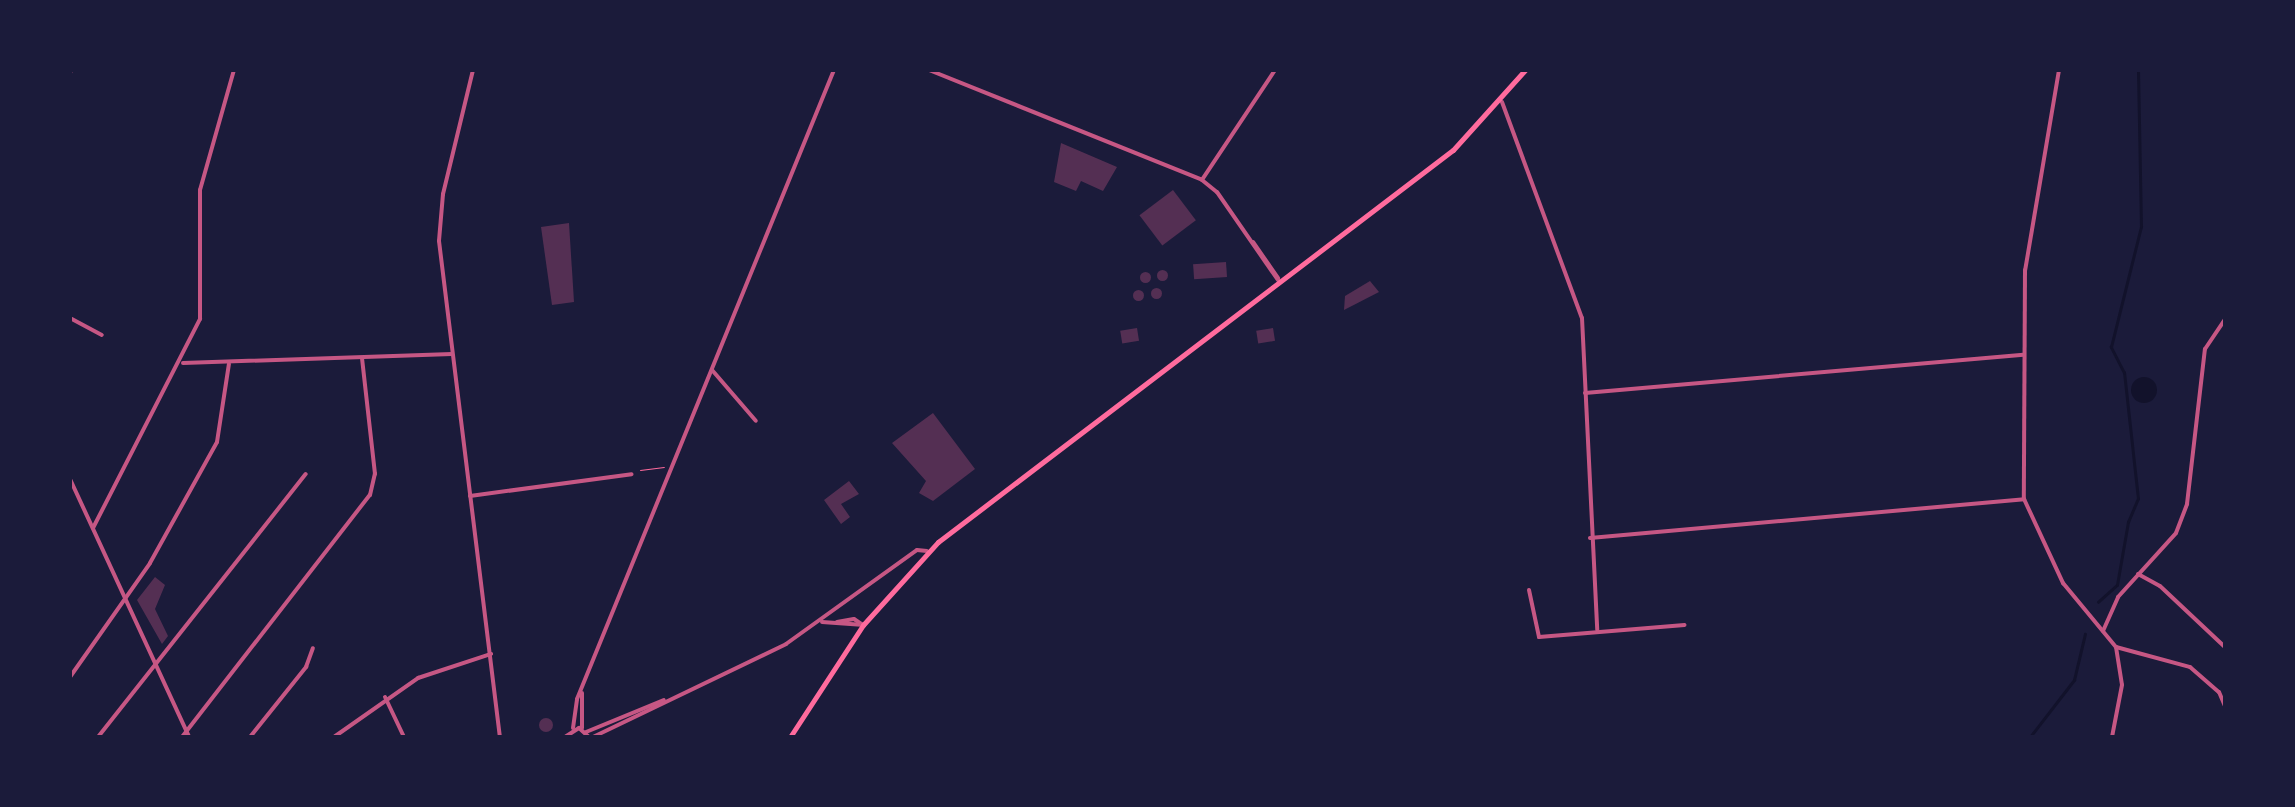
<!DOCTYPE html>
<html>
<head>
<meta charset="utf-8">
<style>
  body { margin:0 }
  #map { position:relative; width:2295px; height:807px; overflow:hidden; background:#1b1b3a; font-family:Figtree,sans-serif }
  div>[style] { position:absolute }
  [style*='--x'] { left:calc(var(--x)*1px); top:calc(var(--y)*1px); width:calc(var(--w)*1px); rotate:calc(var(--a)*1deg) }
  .water>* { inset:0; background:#12122b }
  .round { border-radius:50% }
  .stream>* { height:2.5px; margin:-1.25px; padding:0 1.25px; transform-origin:1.25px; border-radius:1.25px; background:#12122b }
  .building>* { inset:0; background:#542f53; transform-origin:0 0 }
  .path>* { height:1px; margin:-0.5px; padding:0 0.5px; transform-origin:0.5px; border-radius:0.5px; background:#ff6b9d }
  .minor>* { height:4px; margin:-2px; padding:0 2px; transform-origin:2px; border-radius:2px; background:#c65784 }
  .tertiary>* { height:4px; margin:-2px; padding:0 2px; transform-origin:2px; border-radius:2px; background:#c65784 }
  .primary>* { height:5px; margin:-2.5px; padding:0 2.5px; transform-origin:2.5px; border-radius:2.5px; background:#ff6b9d }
  .rail>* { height:2.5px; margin:-1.25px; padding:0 1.25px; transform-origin:1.25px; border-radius:1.25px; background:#a44b75 }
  span { translate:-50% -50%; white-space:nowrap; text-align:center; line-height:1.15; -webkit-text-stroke:10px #1b1b3a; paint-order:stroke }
  .frame { position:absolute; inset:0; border:72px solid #1b1b3a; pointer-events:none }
</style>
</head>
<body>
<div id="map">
  <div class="water">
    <div class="round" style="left:2131px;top:377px;width:26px;height:26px"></div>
  </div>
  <div class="stream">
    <div style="--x:2098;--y:602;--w:25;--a:-42"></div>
    <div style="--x:2117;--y:585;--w:64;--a:-80.1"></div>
    <div style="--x:2128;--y:522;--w:25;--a:-67"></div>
    <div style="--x:2138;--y:499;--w:127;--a:-96.3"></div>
    <div style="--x:2124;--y:373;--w:29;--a:-117"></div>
    <div style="--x:2111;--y:347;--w:124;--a:-76"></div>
    <div style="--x:2141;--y:227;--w:157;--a:-91.1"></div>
    <div style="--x:2030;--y:737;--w:72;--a:-52.3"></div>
    <div style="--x:2074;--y:680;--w:47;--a:-76.6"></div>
  </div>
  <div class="building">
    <div style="clip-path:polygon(1061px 143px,1117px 167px,1103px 191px,1081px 181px,1076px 191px,1054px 182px)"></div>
    <div style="left:1173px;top:190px;width:38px;height:42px;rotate:53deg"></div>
    <div style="clip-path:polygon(569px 223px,574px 302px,552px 305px,541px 227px)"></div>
    <div style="left:1226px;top:262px;width:15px;height:33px;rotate:86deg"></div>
    <div class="round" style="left:1156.5px;top:269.5px;width:11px;height:11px"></div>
    <div class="round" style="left:1139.5px;top:271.5px;width:11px;height:11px"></div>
    <div style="clip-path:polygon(1370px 281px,1379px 292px,1344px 310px,1345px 296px)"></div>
    <div class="round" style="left:1150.5px;top:287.5px;width:11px;height:11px"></div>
    <div class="round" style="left:1132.5px;top:289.5px;width:11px;height:11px"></div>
    <div style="left:1137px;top:328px;width:13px;height:17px;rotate:81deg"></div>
    <div style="left:1273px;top:328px;width:13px;height:17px;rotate:81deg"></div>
    <div style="clip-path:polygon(933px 413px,975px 469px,933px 501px,919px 493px,926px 481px,892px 443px)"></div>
    <div style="clip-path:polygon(849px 481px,859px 494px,841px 504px,850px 517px,841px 524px,824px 500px)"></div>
    <div style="clip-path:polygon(155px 577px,165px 585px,155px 609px,168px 636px,162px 644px,137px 600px)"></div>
    <div class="round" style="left:539px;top:718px;width:14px;height:14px"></div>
  </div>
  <div class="path">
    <div style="--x:640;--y:470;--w:24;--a:-7"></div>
  </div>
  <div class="minor">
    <div style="--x:473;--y:70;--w:128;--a:103.6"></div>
    <div style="--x:443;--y:194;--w:47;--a:94.9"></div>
    <div style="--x:439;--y:241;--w:500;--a:83"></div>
    <div style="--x:929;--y:70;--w:294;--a:21.9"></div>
    <div style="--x:2059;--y:70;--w:203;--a:99.6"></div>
    <div style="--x:2025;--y:270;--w:229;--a:90.3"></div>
    <div style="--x:2024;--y:499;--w:93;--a:65.1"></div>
    <div style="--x:2063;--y:583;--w:83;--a:50.4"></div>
    <div style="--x:2116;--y:647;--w:38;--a:81"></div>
    <div style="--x:2122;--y:685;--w:53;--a:100.9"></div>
    <div style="--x:1502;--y:102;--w:230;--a:69.7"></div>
    <div style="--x:1582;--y:318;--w:312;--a:87.2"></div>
    <div style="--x:70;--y:318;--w:36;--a:28"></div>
    <div style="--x:183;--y:363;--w:269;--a:-1.9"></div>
    <div style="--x:712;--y:370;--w:67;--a:49.2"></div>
    <div style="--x:1585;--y:393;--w:440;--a:-5"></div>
    <div style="--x:70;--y:479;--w:284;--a:65.2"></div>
    <div style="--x:470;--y:496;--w:163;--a:-7.7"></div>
    <div style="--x:93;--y:528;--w:235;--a:-62.9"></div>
    <div style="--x:200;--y:319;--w:129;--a:-90"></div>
    <div style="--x:200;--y:190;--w:125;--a:-74.2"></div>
    <div style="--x:1590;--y:538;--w:436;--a:-5.1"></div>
    <div style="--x:2138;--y:574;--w:25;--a:29"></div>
    <div style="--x:2160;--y:586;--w:89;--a:43.2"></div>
    <div style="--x:1529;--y:590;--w:48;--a:78"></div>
    <div style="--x:1539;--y:637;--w:146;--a:-4.7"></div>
    <div style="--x:2103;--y:631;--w:37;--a:-66"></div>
    <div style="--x:2118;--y:597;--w:86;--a:-47.8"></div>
    <div style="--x:2176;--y:533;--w:31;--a:-69"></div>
    <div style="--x:2187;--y:504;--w:156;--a:-83.4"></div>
    <div style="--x:2205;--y:349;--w:36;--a:-56"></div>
    <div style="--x:2116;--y:647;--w:77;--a:15.1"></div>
    <div style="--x:2190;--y:667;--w:38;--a:41"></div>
    <div style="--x:2219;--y:692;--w:15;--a:67"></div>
    <div style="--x:70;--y:677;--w:139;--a:-54.9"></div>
    <div style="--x:150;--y:563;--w:138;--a:-61"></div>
    <div style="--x:217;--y:442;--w:79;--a:-81.3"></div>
    <div style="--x:385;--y:697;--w:44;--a:64.6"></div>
    <div style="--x:98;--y:737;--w:335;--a:-51.7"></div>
    <div style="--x:182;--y:737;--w:306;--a:-52.2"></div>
    <div style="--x:370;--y:495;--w:22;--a:-77"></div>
    <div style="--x:375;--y:474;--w:116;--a:-96.4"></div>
    <div style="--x:250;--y:737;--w:90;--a:-51.3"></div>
    <div style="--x:306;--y:667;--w:20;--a:-70"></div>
    <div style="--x:334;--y:737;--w:103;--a:-35.1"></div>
    <div style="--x:418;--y:678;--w:77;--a:-18.2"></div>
  </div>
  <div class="tertiary">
    <div style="--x:1275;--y:70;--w:132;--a:123.6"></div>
    <div style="--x:1202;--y:180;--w:19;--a:39"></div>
    <div style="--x:1217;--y:192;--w:107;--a:55.3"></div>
    <div style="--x:1253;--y:242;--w:44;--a:55.2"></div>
    <div style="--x:822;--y:622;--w:39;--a:4"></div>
    <div style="--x:837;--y:622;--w:17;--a:-10"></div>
    <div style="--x:854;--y:619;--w:11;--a:34"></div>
    <div style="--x:573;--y:728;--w:29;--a:-82"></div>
    <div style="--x:577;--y:699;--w:679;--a:-67.78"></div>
    <div style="--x:582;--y:728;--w:35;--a:-90"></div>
    <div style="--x:586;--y:732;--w:84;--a:-22.3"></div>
    <div style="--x:565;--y:737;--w:17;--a:-33"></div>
    <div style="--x:579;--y:728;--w:13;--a:42"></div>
    <div style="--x:593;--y:737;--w:214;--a:-25.7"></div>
    <div style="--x:786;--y:644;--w:161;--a:-35.7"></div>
    <div style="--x:917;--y:550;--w:10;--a:6"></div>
  </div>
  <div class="primary">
    <div style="--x:790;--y:737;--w:134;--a:-56.9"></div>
    <div style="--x:863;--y:625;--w:112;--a:-47.9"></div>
    <div style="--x:938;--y:542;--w:647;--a:-37.28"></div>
    <div style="--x:1453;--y:150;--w:108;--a:-48"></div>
  </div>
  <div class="rail">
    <div style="--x:70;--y:73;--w:3;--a:-72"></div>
  </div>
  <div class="frame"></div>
</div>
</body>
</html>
